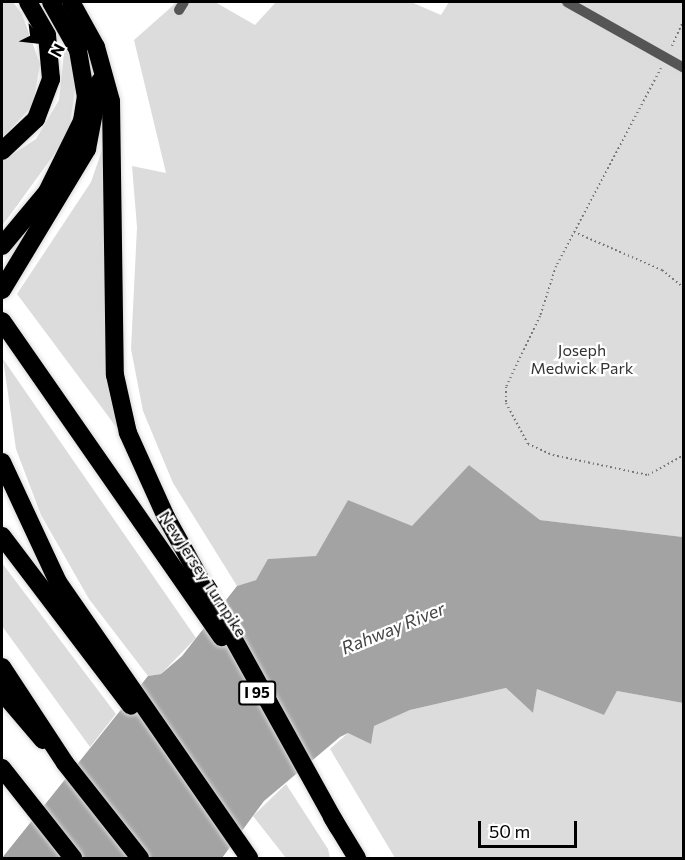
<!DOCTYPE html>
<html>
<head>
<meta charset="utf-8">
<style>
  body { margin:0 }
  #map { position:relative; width:685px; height:860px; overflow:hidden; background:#fff; font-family:Commissioner,sans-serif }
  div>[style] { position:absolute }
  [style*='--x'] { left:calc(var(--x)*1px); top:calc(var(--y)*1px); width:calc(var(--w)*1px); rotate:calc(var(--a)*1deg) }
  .green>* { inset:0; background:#dcdcdc }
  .water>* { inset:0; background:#a3a3a3 }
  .path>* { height:2px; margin-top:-1px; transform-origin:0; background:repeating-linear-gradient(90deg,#777 0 1.5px,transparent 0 4.5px) }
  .roads { filter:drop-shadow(0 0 2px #dbdbdb) drop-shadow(0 0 2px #dbdbdb) }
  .minor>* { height:10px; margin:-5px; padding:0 5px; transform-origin:5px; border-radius:5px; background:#555 }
  .motorway>* { height:18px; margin:-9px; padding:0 9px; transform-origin:9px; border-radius:9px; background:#000 }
  span { translate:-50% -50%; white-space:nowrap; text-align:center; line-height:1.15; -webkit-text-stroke:4.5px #fff; paint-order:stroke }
  .shield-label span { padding:2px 4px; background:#fff; border:2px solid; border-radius:4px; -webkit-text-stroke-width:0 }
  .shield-label { font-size:15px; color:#000; font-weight:700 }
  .park-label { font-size:16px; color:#333 }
  .street-label { font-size:16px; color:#000 }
  .water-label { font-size:18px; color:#444; font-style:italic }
  .frame { position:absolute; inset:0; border:3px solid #000; pointer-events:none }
  .north { position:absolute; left:12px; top:12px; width:60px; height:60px; -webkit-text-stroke:4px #fff; paint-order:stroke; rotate:118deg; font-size:16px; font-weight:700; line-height:24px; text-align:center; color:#000 }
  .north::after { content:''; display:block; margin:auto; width:21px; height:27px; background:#000; clip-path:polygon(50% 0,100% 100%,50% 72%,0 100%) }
  .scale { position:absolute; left:478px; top:821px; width:99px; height:27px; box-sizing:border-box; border:3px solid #000; border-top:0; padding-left:8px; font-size:18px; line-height:21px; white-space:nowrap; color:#000; -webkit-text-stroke:4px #fff; paint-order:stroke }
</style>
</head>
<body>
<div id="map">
  <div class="green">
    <div style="clip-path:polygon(2px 2px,13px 2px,22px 14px,40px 64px,33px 105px,2px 138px)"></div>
    <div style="clip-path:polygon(177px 2px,215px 2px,255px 25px,276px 2px,411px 2px,441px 15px,449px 2px,683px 2px,683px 537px,540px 520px,469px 465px,412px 527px,348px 500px,316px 557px,269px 559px,256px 580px,237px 586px,173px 483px,143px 411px,131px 349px,137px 227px,132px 166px,166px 173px,134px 40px)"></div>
    <div style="clip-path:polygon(65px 43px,77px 74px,69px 134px,2px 226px,2px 161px,36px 139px,59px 100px)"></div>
    <div style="clip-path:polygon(107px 136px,114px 391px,117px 428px,17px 294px,91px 182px)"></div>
    <div style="clip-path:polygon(3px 359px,196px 638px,161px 674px,148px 676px,89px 599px,41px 515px,16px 449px)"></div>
    <div style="clip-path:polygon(2px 563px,116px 714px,90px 747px,2px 626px)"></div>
    <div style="clip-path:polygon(506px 688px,533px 713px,537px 689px,604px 715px,617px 691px,683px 703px,683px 858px,395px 858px,330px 749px,348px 733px,372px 739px,373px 726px,410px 710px)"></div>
    <div style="clip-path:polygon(286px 784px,328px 849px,330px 858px,286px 858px,253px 816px)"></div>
  </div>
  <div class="water">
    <div style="clip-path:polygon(469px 465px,540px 520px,683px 537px,683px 703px,617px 691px,604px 715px,537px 689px,533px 713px,506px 688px,410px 710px,374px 726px,371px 744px,348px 733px,340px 737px,264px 801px,222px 858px,2px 858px,148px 676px,161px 674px,182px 656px,237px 586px,256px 580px,268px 559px,316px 556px,348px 500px,412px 526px)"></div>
  </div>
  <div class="path">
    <div style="--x:672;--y:46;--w:30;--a:-66"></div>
    <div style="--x:661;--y:68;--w:224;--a:117.9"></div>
    <div style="--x:556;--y:266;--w:52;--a:107.7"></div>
    <div style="--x:540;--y:316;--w:79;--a:115.6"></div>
    <div style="--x:506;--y:387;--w:16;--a:90"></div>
    <div style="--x:506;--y:403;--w:47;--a:61.8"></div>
    <div style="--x:528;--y:444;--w:27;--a:24"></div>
    <div style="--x:553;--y:455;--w:97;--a:11.9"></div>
    <div style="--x:648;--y:475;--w:41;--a:-29.1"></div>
    <div style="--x:574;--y:232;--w:96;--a:23.4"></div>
    <div style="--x:662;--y:270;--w:28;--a:39"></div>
  </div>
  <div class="roads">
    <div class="minor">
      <div style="--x:567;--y:2;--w:134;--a:29.4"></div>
      <div style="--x:179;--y:10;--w:9;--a:-58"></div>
    </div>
    <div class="motorway">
      <div style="--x:71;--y:2;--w:51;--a:60.9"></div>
      <div style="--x:96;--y:47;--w:56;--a:74.5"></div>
      <div style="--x:111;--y:101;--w:274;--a:89.2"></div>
      <div style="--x:115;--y:375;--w:59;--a:77.4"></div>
      <div style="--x:128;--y:433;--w:92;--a:65.7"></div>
      <div style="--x:166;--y:517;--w:355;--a:61"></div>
      <div style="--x:2;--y:151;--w:47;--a:-43.3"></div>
      <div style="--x:36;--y:119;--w:43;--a:-69.4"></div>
      <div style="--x:51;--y:79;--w:44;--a:-95.2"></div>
      <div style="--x:47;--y:35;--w:38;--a:-120"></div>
      <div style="--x:2;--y:246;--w:70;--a:-50.2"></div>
      <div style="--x:47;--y:192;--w:79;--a:-63.8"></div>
      <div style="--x:82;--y:121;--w:24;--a:-81"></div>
      <div style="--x:86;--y:97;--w:48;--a:-99.7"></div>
      <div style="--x:78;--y:50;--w:55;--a:-119.4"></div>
      <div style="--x:2;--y:290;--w:165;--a:-58.9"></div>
      <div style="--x:87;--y:149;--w:69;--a:-79.2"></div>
      <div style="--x:2;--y:321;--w:385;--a:55.2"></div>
      <div style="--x:2;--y:462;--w:132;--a:65"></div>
      <div style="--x:58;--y:582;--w:336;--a:55.3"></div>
      <div style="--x:2;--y:536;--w:213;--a:52.8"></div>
      <div style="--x:2;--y:667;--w:115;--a:56.7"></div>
      <div style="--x:65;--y:763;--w:121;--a:51.7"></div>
      <div style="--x:2;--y:692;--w:63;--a:49.5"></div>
      <div style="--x:2;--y:768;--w:115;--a:51.7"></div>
      <div style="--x:332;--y:817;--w:48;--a:58.6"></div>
    </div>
  </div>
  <div class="shield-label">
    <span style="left:257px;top:693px">I 95</span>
  </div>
  <div class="park-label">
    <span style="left:582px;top:359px">Joseph<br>Medwick Park</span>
  </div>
  <div class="street-label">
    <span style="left:203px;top:574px;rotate:57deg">New Jersey Turnpike</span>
  </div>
  <div class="water-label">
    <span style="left:393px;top:628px;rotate:-22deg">Rahway River</span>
  </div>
  <div class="frame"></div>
  <div class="north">N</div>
  <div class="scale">50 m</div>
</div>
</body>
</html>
